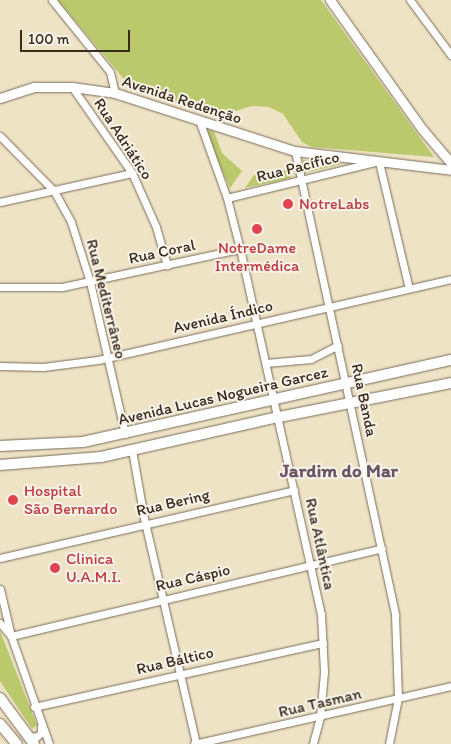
<!DOCTYPE html>
<html>
<head>
<meta charset="utf-8">
<style>
  body { margin:0 }
  #map { position:relative; width:451px; height:744px; overflow:hidden; background:#efe3c6; font-family:Itim,sans-serif }
  div>[style] { position:absolute }
  [style*='--x'] { left:calc(var(--x)*1px); top:calc(var(--y)*1px); width:calc(var(--w)*1px); rotate:calc(var(--a)*1deg) }
  .green>* { inset:0; background:#b9c96c }
  .roads { filter:drop-shadow(0 0 1px #7a6b59) drop-shadow(0 0 1px #7a6b59) }
  .minor>* { height:7px; margin:-3.5px; padding:0 3.5px; transform-origin:3.5px; border-radius:3.5px; background:#fff }
  .tertiary>* { height:9px; margin:-4.5px; padding:0 4.5px; transform-origin:4.5px; border-radius:4.5px; background:#fff }
  .primary>* { height:10px; margin:-5px; padding:0 5px; transform-origin:5px; border-radius:5px; background:#fff }
  .dots>* { width:14px; height:14px; translate:-50% -50%; box-sizing:border-box; border:2px solid #f7f3e8; border-radius:50% }
  span { translate:-50% -50%; white-space:nowrap; text-align:center; line-height:1.15; -webkit-text-stroke:4px #f7f3e8; paint-order:stroke }
  .street-label { font-size:16px; color:#3b2a1e }
  .health-label { font-size:16px; color:#be3a42 }
  .left { translate:0 -50%; text-align:left }
  .quarter-label { font-size:19px; color:#6b5465; font-weight:700 }
  .scale { position:absolute; left:20px; top:30px; width:110px; height:22px; box-sizing:border-box; border:2px solid #3b2a1e; border-top:0; padding-left:6px; font-size:15px; line-height:18px; white-space:nowrap; color:#3b2a1e; -webkit-text-stroke:4px #f7f3e8; paint-order:stroke }
</style>
</head>
<body>
<div id="map">
  <div class="green">
    <div style="clip-path:polygon(58px 0,321px 0,434px 157px,312px 147px,302px 142px,283px 114px,269px 107px,252px 106px,216px 117px,128px 84px)"></div>
    <div style="clip-path:polygon(204px 129px,214px 131px,222px 153px,242px 171px,230px 188px)"></div>
    <div style="clip-path:polygon(303px 160px,342px 164px,304px 173px)"></div>
    <div style="clip-path:polygon(289px 168px,291px 178px,245px 188px,254px 175px,278px 173px)"></div>
    <div style="clip-path:polygon(0 631px,37px 725px,32px 729px,0 681px)"></div>
  </div>
  <div class="roads">
    <div class="minor">
      <div style="--x:52;--y:0;--w:92;--a:51.1"></div>
      <div style="--x:110;--y:72;--w:22;--a:77"></div>
      <div style="--x:410;--y:0;--w:69;--a:53.3"></div>
      <div style="--x:72;--y:87;--w:105;--a:55.1"></div>
      <div style="--x:132;--y:173;--w:59;--a:66"></div>
      <div style="--x:156;--y:227;--w:40;--a:74"></div>
      <div style="--x:199;--y:120;--w:83;--a:70.3"></div>
      <div style="--x:227;--y:198;--w:53;--a:75.7"></div>
      <div style="--x:240;--y:249;--w:374;--a:77.5"></div>
      <div style="--x:321;--y:614;--w:58;--a:87"></div>
      <div style="--x:324;--y:672;--w:45;--a:95.1"></div>
      <div style="--x:320;--y:717;--w:28;--a:105"></div>
      <div style="--x:0;--y:136;--w:77;--a:45.5"></div>
      <div style="--x:54;--y:191;--w:35;--a:61"></div>
      <div style="--x:71;--y:222;--w:63;--a:72.4"></div>
      <div style="--x:90;--y:282;--w:156;--a:77"></div>
      <div style="--x:295;--y:151;--w:475;--a:77.8"></div>
      <div style="--x:395;--y:615;--w:83;--a:87.9"></div>
      <div style="--x:398;--y:698;--w:47;--a:101.1"></div>
      <div style="--x:379;--y:162;--w:130;--a:76.7"></div>
      <div style="--x:227;--y:198;--w:152;--a:-13.7"></div>
      <div style="--x:0;--y:202;--w:135;--a:-12.4"></div>
      <div style="--x:0;--y:287;--w:62;--a:0"></div>
      <div style="--x:62;--y:287;--w:182;--a:-12.1"></div>
      <div style="--x:266;--y:363;--w:45;--a:-5.1"></div>
      <div style="--x:311;--y:359;--w:30;--a:-27"></div>
      <div style="--x:0;--y:366;--w:43;--a:1.3"></div>
      <div style="--x:43;--y:367;--w:55;--a:-7.3"></div>
      <div style="--x:98;--y:360;--w:362;--a:-12.9"></div>
      <div style="--x:132;--y:450;--w:69;--a:80"></div>
      <div style="--x:144;--y:518;--w:232;--a:77"></div>
      <div style="--x:0;--y:558;--w:302;--a:-13"></div>
      <div style="--x:0;--y:589;--w:48;--a:76.8"></div>
      <div style="--x:0;--y:623;--w:17;--a:50"></div>
      <div style="--x:11;--y:636;--w:114;--a:70.6"></div>
      <div style="--x:11;--y:636;--w:381;--a:-13.3"></div>
      <div style="--x:34;--y:707;--w:296;--a:-12.5"></div>
      <div style="--x:26;--y:735;--w:10;--a:11"></div>
      <div style="--x:36;--y:737;--w:6;--a:-39"></div>
      <div style="--x:41;--y:733;--w:7;--a:-90"></div>
      <div style="--x:194;--y:744;--w:263;--a:-12.7"></div>
    </div>
    <div class="tertiary">
      <div style="--x:330;--y:0;--w:158;--a:54.5"></div>
      <div style="--x:422;--y:129;--w:45;--a:49.5"></div>
      <div style="--x:0;--y:98;--w:36;--a:-18"></div>
      <div style="--x:34;--y:87;--w:38;--a:0"></div>
      <div style="--x:72;--y:87;--w:43;--a:7.9"></div>
      <div style="--x:115;--y:93;--w:189;--a:17.9"></div>
      <div style="--x:295;--y:151;--w:157;--a:6.9"></div>
    </div>
    <div class="primary">
      <div style="--x:0;--y:446;--w:83;--a:-2.8"></div>
      <div style="--x:83;--y:442;--w:377;--a:-12.6"></div>
      <div style="--x:0;--y:465;--w:101;--a:-4.5"></div>
      <div style="--x:101;--y:457;--w:182;--a:-12.7"></div>
      <div style="--x:279;--y:417;--w:175;--a:-11.2"></div>
      <div style="--x:0;--y:698;--w:57;--a:53.5"></div>
      <div style="--x:0;--y:724;--w:26;--a:50"></div>
    </div>
  </div>
  <div class="dots">
    <div style="left:288px;top:204px;background:#e0444e"></div>
    <div style="left:257px;top:229px;background:#e0444e"></div>
    <div style="left:13px;top:500px;background:#e0444e"></div>
    <div style="left:55px;top:568px;background:#e0444e"></div>
  </div>
  <div class="street-label">
    <span style="left:182px;top:100px;rotate:18deg">Avenida Redenção</span>
    <span style="left:123px;top:139px;rotate:57deg">Rua Adriático</span>
    <span style="left:298px;top:167px;rotate:-14deg">Rua Pacífico</span>
    <span style="left:162px;top:252px;rotate:-12deg">Rua Coral</span>
    <span style="left:106px;top:299px;rotate:76deg">Rua Mediterrâneo</span>
    <span style="left:223px;top:317px;rotate:-13deg">Avenida Índico</span>
    <span style="left:223px;top:396px;rotate:-13deg">Avenida Lucas Nogueira Garcez</span>
    <span style="left:364px;top:400px;rotate:78deg">Rua Banda</span>
    <span style="left:173px;top:503px;rotate:-13deg">Rua Bering</span>
    <span style="left:320px;top:544px;rotate:78deg">Rua Atlântica</span>
    <span style="left:193px;top:578px;rotate:-13deg">Rua Cáspio</span>
    <span style="left:175px;top:661px;rotate:-13deg">Rua Báltico</span>
    <span style="left:320px;top:703px;rotate:-13deg">Rua Tasman</span>
  </div>
  <div class="health-label">
    <span class="left" style="left:299px;top:204px">NotreLabs</span>
    <span style="left:257px;top:257px">NotreDame<br>Intermédica</span>
    <span class="left" style="left:24px;top:500px">Hospital<br>São Bernardo</span>
    <span class="left" style="left:66px;top:568px">Clinica<br>U.A.M.I.</span>
  </div>
  <div class="quarter-label">
    <span style="left:339px;top:471px">Jardim do Mar</span>
  </div>
  <div class="scale">100 m</div>
</div>
</body>
</html>
